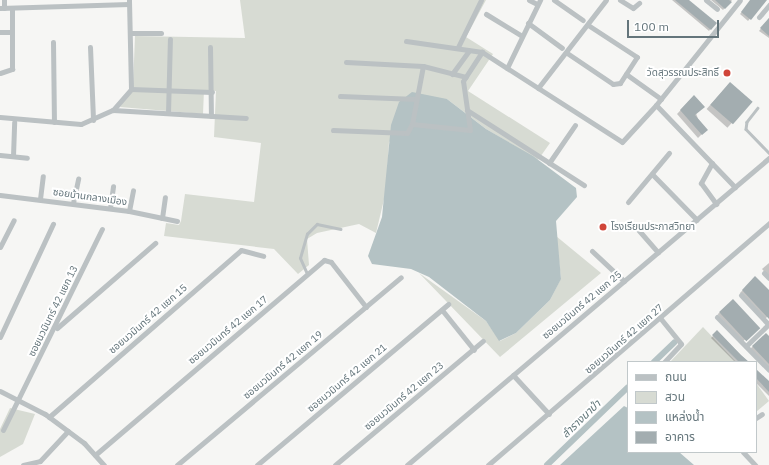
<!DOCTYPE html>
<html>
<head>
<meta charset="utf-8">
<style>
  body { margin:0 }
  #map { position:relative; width:769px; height:465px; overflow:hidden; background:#f6f6f4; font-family:"IBM Plex Sans","Noto Sans Thai",sans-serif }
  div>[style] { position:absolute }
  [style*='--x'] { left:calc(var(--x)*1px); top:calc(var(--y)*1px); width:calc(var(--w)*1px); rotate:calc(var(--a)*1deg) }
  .green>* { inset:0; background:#d7dbd3 }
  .water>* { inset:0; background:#b4c2c4 }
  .shadow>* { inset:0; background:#0003; transform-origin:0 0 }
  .canal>* { height:6px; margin:-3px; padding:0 3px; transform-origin:3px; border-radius:3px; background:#b4c2c4 }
  .building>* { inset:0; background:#a3adb0; transform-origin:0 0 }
  .lane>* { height:2.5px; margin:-1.25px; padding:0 1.25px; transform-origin:1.25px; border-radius:1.25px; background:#bbc1c3 }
  .street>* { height:5px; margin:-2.5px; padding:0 2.5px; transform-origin:2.5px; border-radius:2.5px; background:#bbc1c3 }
  .dots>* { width:11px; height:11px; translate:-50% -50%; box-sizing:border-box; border:2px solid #fff; border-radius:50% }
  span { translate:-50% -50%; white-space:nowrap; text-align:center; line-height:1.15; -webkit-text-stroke:4px #fff; paint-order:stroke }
  .poi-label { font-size:10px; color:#64757b }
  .right { translate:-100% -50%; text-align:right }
  .left { translate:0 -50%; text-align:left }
  .street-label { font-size:10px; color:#64757b }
  .water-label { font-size:11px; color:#5f7477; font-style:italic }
  .legend { position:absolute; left:627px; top:361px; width:130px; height:92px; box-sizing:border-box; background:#fff; border:1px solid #c1c8ca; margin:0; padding:5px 7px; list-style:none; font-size:12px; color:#64757b }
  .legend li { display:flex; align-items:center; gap:8px; height:20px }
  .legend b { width:20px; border:1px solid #c1c8ca }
  .scale { position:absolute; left:627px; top:20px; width:92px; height:18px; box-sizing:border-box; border:2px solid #64757b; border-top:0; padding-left:5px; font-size:12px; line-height:14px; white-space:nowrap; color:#64757b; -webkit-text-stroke:3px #fff; paint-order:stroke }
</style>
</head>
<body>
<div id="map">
  <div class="green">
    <div style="clip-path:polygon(240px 0,486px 0,466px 37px,493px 54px,468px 91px,550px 143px,538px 160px,486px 129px,447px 99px,389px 142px,386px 191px,376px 233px,359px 224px,317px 233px,307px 239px,309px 265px,298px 274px,274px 249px,164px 236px,166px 223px,179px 225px,181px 221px,185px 194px,254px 202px,261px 143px,214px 137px,216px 91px,204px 90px,203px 114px,120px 107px,133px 86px,135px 36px,245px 38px)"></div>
    <div style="clip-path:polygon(556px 236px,601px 273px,500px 357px,419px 273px,486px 321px,500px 341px,516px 333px,550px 300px,561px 278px)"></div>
    <div style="clip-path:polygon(703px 327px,736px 362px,670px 362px)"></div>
    <div style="clip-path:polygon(756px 383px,769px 401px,756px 412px)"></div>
    <div style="clip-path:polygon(10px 408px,35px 414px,23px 444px,0 457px,0 429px)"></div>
  </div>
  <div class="water">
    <div style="clip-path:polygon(412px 92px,447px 99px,486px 129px,533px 156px,576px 188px,577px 197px,556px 221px,561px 279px,550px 300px,516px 333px,499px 341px,486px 321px,429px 277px,411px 269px,372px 264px,368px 256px,382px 217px,391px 125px,399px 102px)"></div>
    <div style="clip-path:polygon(624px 406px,628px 408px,628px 452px,679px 452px,694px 465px,560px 465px)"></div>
  </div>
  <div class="shadow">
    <div style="clip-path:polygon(672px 0,688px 0,715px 23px,709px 31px)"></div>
    <div style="clip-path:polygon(711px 0,732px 0,723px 10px)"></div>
    <div style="clip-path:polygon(752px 0,765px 0,748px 21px,740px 14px)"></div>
    <div style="clip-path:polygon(769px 18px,769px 38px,759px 31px)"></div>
    <div style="left:730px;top:83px;width:28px;height:35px;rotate:42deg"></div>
    <div style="clip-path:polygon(691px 99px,703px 133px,698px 138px,677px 114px)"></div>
    <div style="clip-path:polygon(769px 263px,769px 277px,762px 269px)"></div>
    <div style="clip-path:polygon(755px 277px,769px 292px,769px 315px,765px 319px,740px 293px)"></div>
    <div style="left:733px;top:300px;width:37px;height:21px;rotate:47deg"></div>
    <div style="clip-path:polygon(717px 332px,748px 362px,735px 362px,711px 338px)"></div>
    <div style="clip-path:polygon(766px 334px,769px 338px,769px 369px,750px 349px)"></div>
    <div style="clip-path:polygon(756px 370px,769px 383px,769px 396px,756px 383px)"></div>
  </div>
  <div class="canal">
    <div style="--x:654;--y:362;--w:28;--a:-44"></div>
    <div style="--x:547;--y:465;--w:112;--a:-43.9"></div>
  </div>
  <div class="building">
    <div style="clip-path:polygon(675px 0,689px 0,717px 23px,711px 30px)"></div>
    <div style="clip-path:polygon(715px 0,729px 0,732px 2px,725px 9px)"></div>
    <div style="clip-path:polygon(750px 0,767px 0,751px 20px,741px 12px)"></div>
    <div style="clip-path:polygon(769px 18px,769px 36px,760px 28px)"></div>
    <div style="left:730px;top:82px;width:30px;height:30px;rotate:41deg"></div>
    <div style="clip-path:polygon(694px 95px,705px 107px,695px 115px,708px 130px,702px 135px,680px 110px)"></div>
    <div style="clip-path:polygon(755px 276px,769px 290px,769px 319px,742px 290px)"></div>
    <div style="left:733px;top:299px;width:40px;height:19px;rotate:47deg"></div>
    <div style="clip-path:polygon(717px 330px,741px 355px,749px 362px,739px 362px,712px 335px)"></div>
    <div style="clip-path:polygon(766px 333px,769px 336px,769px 364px,752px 346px)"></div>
    <div style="clip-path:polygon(756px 369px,769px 381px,769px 392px,756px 378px)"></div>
  </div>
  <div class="lane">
    <div style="--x:758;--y:108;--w:18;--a:128"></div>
    <div style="--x:747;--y:122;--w:7;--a:98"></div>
    <div style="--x:746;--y:129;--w:33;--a:46"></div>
    <div style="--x:307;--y:274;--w:17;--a:-114"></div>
    <div style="--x:300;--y:258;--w:25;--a:-74"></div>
    <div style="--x:307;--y:234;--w:14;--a:-45"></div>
    <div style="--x:317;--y:224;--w:24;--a:12"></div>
  </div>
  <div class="street">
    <div style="--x:4;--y:0;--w:8;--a:90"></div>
    <div style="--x:529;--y:0;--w:9;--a:27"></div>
    <div style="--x:554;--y:0;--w:35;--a:35"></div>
    <div style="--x:620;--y:0;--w:15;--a:32"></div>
    <div style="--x:633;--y:8;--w:8;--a:-40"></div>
    <div style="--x:706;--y:0;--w:14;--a:39"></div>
    <div style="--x:0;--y:8;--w:129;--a:-1.8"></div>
    <div style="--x:486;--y:14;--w:42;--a:31.4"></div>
    <div style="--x:759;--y:17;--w:16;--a:-50"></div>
    <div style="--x:528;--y:23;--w:42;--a:36.3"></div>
    <div style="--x:0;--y:32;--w:12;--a:0"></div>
    <div style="--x:132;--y:33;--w:29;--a:0"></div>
    <div style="--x:406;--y:41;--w:77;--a:8.2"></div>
    <div style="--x:482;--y:52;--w:166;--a:32.7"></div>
    <div style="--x:622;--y:142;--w:50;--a:-47.4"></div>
    <div style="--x:656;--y:105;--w:134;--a:-51.3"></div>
    <div style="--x:53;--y:42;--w:80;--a:89.3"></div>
    <div style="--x:90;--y:47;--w:73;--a:87.6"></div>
    <div style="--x:210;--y:47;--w:69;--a:89.2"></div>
    <div style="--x:458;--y:47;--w:52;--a:-63.9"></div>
    <div style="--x:567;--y:53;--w:55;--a:34"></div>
    <div style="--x:613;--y:84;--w:7;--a:-8"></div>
    <div style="--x:620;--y:83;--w:31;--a:-57"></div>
    <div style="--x:637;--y:57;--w:59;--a:-146.9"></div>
    <div style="--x:346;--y:62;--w:77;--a:3"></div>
    <div style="--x:423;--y:66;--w:44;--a:14.3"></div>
    <div style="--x:507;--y:68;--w:76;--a:-64.1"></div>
    <div style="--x:0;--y:73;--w:13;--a:-18"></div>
    <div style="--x:12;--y:69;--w:61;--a:-90"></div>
    <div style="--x:452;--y:74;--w:29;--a:-54"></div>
    <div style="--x:626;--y:74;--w:43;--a:35.5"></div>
    <div style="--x:538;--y:88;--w:111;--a:-52.3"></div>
    <div style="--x:131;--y:89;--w:81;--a:2.1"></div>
    <div style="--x:340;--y:96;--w:76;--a:2.3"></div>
    <div style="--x:656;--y:105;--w:114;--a:46.1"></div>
    <div style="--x:113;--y:110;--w:133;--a:3.4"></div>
    <div style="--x:467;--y:110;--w:139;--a:32.7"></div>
    <div style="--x:168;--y:113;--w:74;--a:-88.5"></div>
    <div style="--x:0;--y:117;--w:81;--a:4.9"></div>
    <div style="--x:81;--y:124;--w:35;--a:-24"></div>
    <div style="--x:113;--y:110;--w:28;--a:-49"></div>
    <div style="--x:131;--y:89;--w:89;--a:-91.3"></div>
    <div style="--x:412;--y:124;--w:59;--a:-79.3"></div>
    <div style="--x:333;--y:130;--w:74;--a:2.3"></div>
    <div style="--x:407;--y:133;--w:10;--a:-61"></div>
    <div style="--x:412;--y:124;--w:58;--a:5.9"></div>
    <div style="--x:470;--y:130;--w:49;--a:-98.1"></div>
    <div style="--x:463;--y:81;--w:35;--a:-57"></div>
    <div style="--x:0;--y:155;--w:27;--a:6"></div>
    <div style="--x:13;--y:156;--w:34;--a:-88"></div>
    <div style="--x:549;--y:163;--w:46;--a:-55.6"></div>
    <div style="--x:712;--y:163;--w:23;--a:119"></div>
    <div style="--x:701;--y:183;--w:26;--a:54"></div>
    <div style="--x:652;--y:174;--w:64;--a:45.6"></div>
    <div style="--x:0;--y:195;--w:130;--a:7.1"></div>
    <div style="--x:129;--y:211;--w:49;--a:11.8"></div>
    <div style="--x:40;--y:199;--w:23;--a:-83"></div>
    <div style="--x:628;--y:202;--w:64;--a:-50.1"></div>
    <div style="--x:73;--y:203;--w:25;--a:-78"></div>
    <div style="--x:110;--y:208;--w:22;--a:-82"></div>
    <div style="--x:129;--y:211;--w:21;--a:-79"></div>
    <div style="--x:162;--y:218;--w:21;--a:-82"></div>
    <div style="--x:635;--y:226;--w:35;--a:49"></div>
    <div style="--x:0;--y:247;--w:30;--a:-63"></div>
    <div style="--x:592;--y:251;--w:44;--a:43.2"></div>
    <div style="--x:764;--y:273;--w:7;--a:45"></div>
    <div style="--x:741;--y:295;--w:41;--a:47"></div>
    <div style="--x:442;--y:310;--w:51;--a:51.3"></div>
    <div style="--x:717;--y:317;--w:74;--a:45.5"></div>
    <div style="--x:661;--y:319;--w:32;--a:51"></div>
    <div style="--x:681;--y:344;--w:25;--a:133"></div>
    <div style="--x:57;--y:328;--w:130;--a:-40.9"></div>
    <div style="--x:0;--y:337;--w:125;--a:-64.9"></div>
    <div style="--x:746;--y:346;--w:32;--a:-44"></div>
    <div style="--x:513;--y:375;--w:53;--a:47.3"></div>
    <div style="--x:0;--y:391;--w:51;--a:27.1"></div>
    <div style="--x:45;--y:414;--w:49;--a:36.6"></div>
    <div style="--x:84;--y:443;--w:30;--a:48"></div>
    <div style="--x:49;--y:417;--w:254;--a:-41"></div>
    <div style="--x:241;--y:250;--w:23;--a:15"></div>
    <div style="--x:756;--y:418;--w:7;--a:-34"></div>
    <div style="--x:3;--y:430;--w:224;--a:-63.8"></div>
    <div style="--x:743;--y:452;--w:18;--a:47"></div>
    <div style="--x:95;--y:455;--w:301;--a:-40.4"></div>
    <div style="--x:324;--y:260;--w:7;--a:16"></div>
    <div style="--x:331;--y:262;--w:57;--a:52.1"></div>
    <div style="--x:23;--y:465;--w:17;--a:-13"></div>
    <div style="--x:40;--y:461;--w:41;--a:-47"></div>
    <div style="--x:177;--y:465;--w:292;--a:-40"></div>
    <div style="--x:257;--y:465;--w:250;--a:-40.1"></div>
    <div style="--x:335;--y:465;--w:193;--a:-40"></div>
    <div style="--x:407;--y:465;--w:475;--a:-40.3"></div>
    <div style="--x:488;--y:465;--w:371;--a:-40.7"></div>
  </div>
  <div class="dots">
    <div style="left:727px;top:73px;background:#d04539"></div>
    <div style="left:603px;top:227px;background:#d04539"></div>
  </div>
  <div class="poi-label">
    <span class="right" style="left:719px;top:73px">วัดสุวรรณประสิทธิ์</span>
    <span class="left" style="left:611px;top:227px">โรงเรียนประภาสวิทยา</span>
  </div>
  <div class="street-label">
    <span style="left:90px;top:197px;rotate:8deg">ซอยบ้านกลางเมือง</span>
    <span style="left:582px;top:305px;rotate:-40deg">ซอยนวมินทร์ 42 แยก 25</span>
    <span style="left:53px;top:311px;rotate:-64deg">ซอยนวมินทร์ 42 แยก 13</span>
    <span style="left:148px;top:319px;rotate:-41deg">ซอยนวมินทร์ 42 แยก 15</span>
    <span style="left:228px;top:330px;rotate:-40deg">ซอยนวมินทร์ 42 แยก 17</span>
    <span style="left:624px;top:339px;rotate:-41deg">ซอยนวมินทร์ 42 แยก 27</span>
    <span style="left:283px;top:365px;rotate:-40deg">ซอยนวมินทร์ 42 แยก 19</span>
    <span style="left:347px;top:378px;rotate:-40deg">ซอยนวมินทร์ 42 แยก 21</span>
    <span style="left:404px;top:396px;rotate:-40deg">ซอยนวมินทร์ 42 แยก 23</span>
  </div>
  <div class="water-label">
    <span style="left:581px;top:419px;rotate:-44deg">ลำรางนาป่า</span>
  </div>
  <ul class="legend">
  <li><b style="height:5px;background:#bbc1c3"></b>ถนน</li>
  <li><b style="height:11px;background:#d7dbd3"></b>สวน</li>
  <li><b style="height:11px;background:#b4c2c4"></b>แหล่งน้ำ</li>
  <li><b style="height:11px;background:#a3adb0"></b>อาคาร</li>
  </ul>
  <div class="scale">100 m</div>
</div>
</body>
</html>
